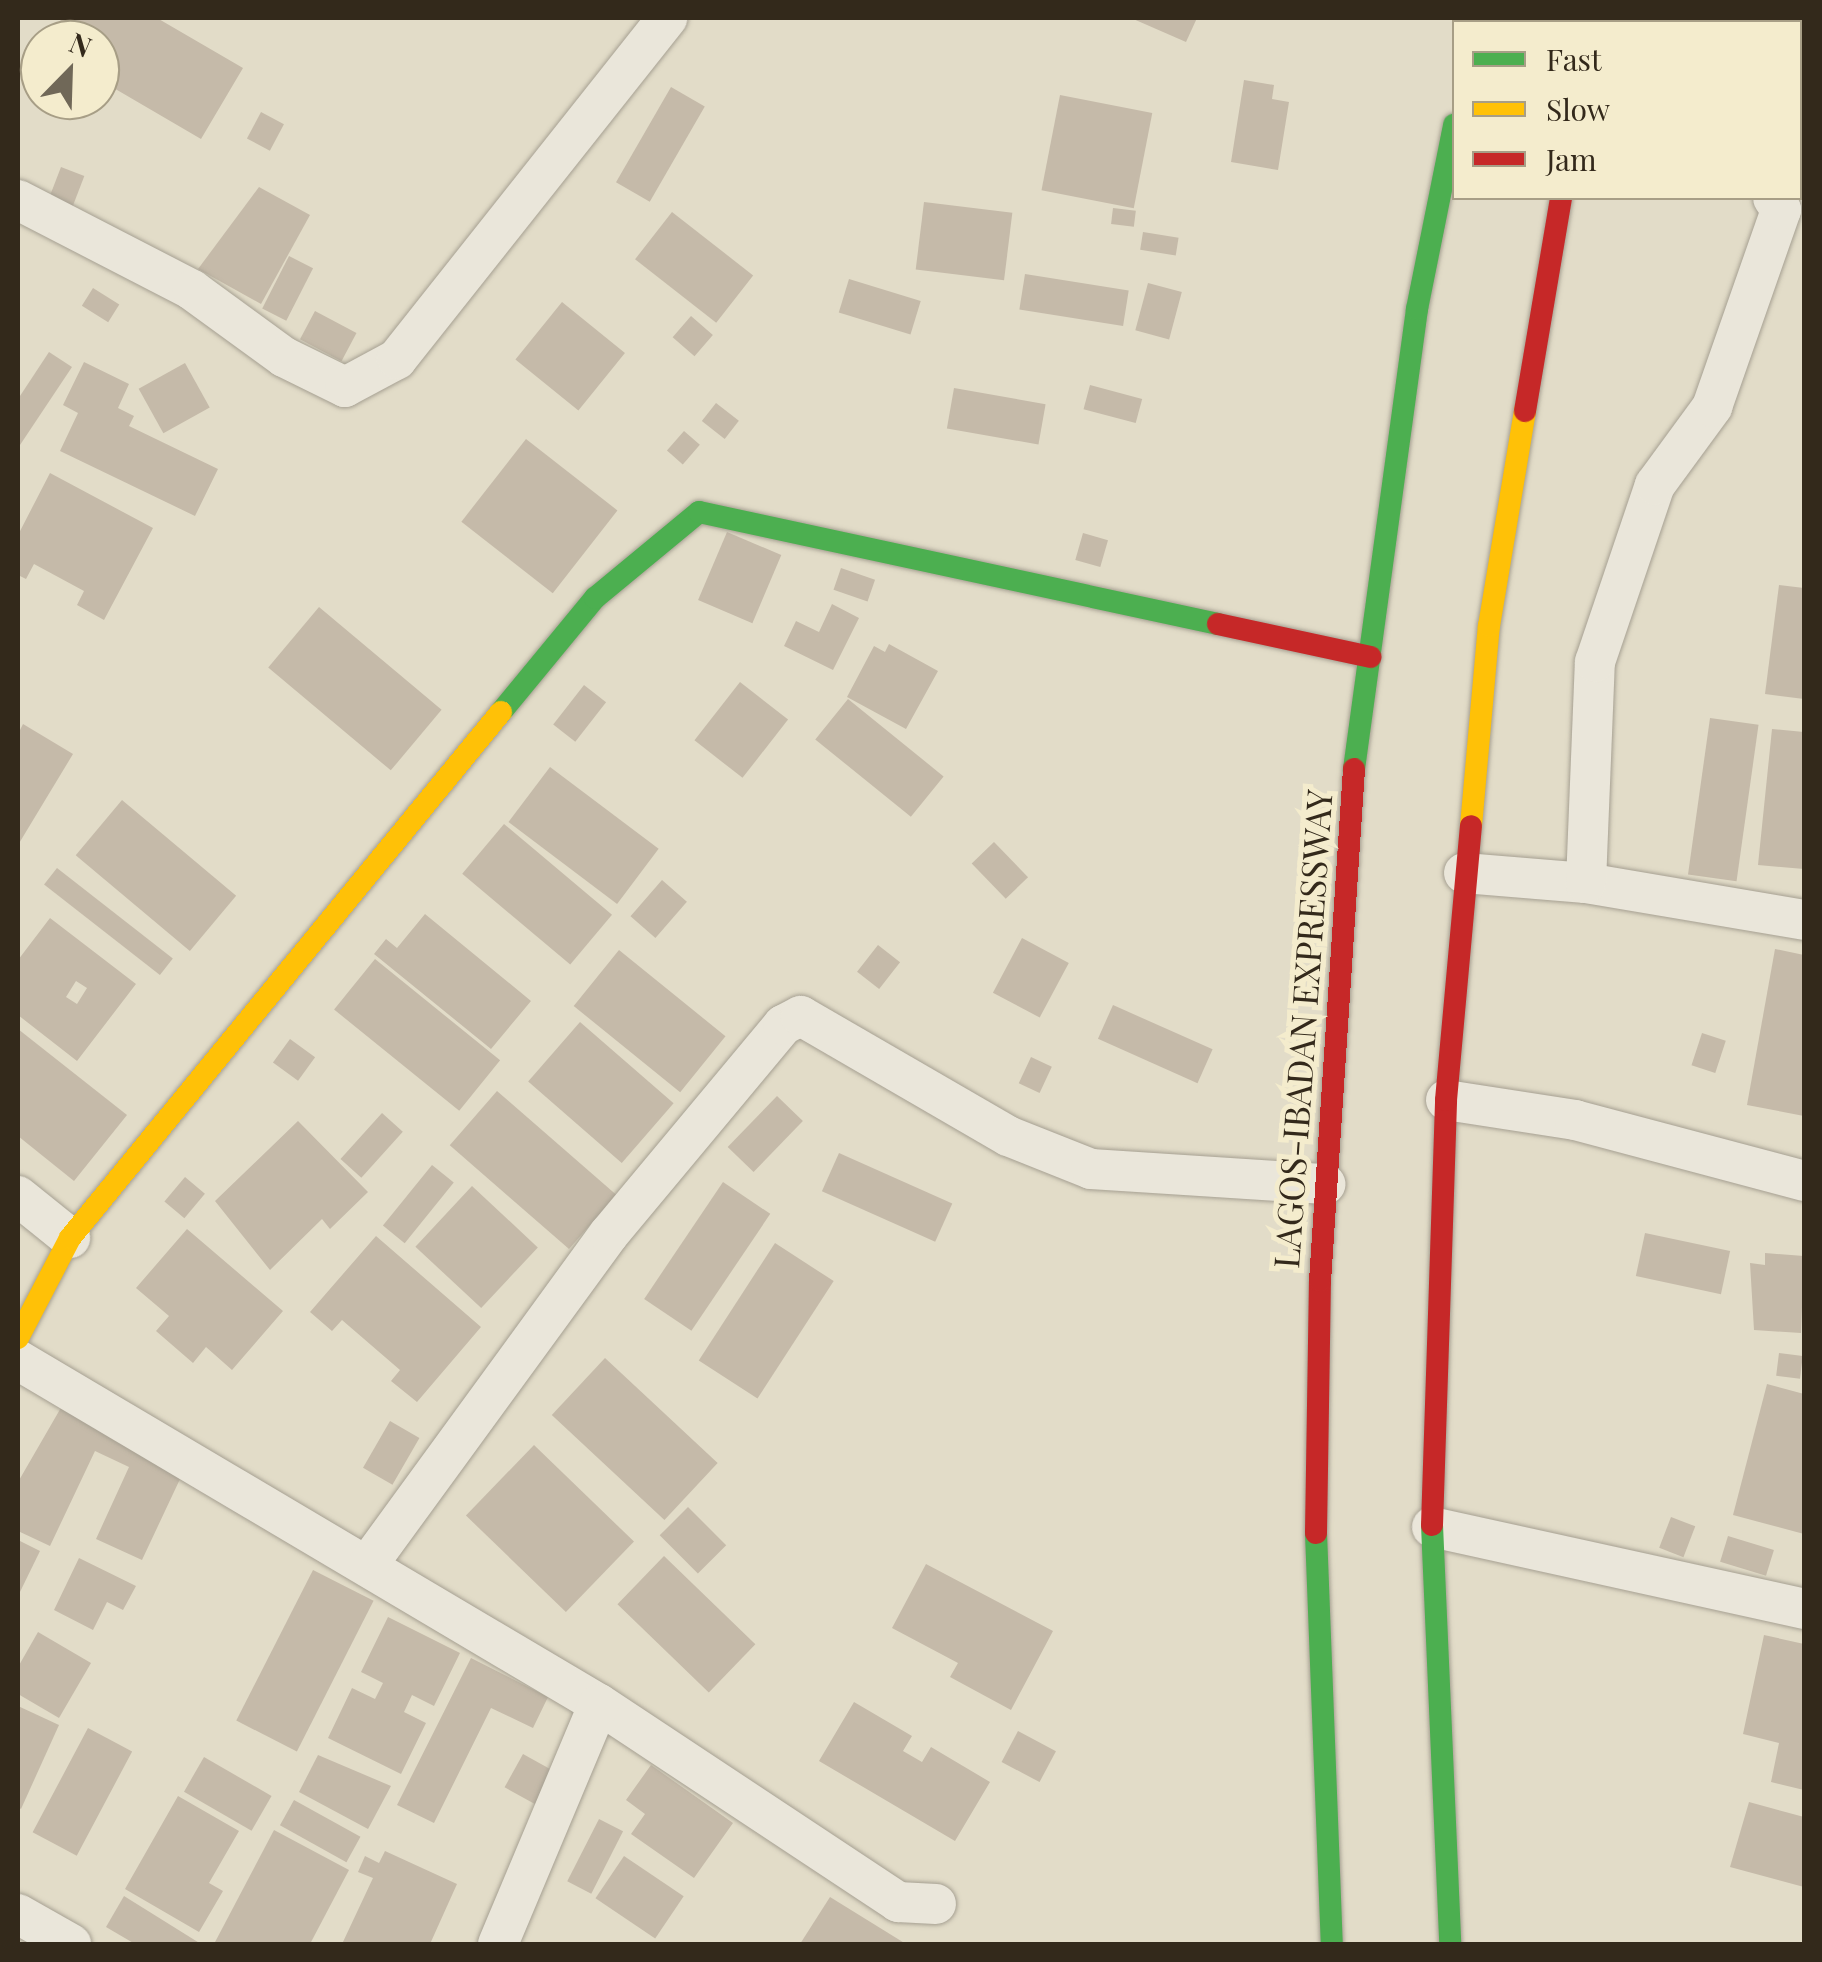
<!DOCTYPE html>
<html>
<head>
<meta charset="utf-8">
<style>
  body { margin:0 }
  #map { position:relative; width:1822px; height:1962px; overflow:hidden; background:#e2dcc8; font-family:"Playfair Display",serif }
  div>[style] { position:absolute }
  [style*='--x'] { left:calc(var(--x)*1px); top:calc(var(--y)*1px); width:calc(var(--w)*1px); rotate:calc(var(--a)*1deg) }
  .building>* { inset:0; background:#c5baa9; transform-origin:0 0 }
  .roads { filter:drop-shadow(0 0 2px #a6a092) drop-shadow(0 0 2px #a6a092) }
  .street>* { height:40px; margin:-20px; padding:0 20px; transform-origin:20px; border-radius:20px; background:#eae6da }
  .fast>* { height:22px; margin:-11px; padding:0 11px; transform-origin:11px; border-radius:11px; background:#4caf50 }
  .slow>* { height:22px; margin:-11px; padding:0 11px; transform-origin:11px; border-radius:11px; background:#ffc107 }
  .jam>* { height:22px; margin:-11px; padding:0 11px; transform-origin:11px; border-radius:11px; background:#c62828 }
  span { translate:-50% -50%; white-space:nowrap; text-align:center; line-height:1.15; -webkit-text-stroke:10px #f4eccd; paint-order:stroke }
  .street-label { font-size:35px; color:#33291b }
  .frame { position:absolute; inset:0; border:20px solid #33291b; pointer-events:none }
  .legend { position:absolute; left:1452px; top:20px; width:350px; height:180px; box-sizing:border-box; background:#f4eccd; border:2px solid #a79e86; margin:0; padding:12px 18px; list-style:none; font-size:30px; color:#33291b }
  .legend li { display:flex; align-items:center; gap:20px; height:50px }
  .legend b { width:50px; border:2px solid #a79e86 }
  .north { position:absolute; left:20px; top:20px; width:100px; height:100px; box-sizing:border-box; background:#f4eccd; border:2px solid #a79e86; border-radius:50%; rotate:23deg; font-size:28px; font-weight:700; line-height:40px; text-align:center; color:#33291b }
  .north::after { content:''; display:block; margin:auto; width:35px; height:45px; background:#706858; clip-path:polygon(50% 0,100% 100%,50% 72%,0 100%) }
</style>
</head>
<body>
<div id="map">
  <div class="building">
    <div style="clip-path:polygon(62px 18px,157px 18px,243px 68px,201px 139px,100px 80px,100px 40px,49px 40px)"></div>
    <div style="clip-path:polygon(1131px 18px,1197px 18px,1186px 42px)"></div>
    <div style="clip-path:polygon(1244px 80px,1274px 85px,1272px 99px,1289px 102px,1278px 170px,1231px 162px)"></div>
    <div style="left:671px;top:87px;width:39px;height:110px;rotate:30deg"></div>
    <div style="left:1060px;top:95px;width:94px;height:97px;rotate:11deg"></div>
    <div style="left:261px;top:112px;width:26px;height:30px;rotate:28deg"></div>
    <div style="left:61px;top:167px;width:25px;height:33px;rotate:21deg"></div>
    <div style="clip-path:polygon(259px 187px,310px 215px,261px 304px,198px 269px)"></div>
    <div style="left:924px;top:202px;width:89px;height:68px;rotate:7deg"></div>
    <div style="left:1113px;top:208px;width:23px;height:16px;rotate:7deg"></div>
    <div style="left:672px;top:212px;width:103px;height:60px;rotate:38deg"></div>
    <div style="left:1143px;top:232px;width:36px;height:18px;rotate:9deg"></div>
    <div style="left:289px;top:256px;width:27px;height:59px;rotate:27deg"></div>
    <div style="left:1025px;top:274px;width:105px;height:36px;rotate:9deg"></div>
    <div style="left:849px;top:279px;width:75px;height:35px;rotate:17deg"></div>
    <div style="left:1148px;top:283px;width:35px;height:49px;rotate:15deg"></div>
    <div style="left:93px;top:288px;width:31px;height:21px;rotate:32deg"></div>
    <div style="left:562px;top:302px;width:81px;height:74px;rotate:39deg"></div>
    <div style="left:315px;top:311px;width:47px;height:32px;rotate:28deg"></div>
    <div style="left:691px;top:316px;width:29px;height:28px;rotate:41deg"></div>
    <div style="clip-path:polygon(49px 352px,72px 367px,18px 448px,18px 399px)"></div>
    <div style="clip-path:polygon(84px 362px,129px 384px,118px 408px,134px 416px,129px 426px,218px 469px,195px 516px,60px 451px,78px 413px,63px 405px)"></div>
    <div style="left:185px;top:363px;width:51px;height:53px;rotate:61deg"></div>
    <div style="left:1090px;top:385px;width:54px;height:25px;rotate:15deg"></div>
    <div style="left:954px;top:388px;width:93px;height:41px;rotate:10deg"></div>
    <div style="left:716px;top:403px;width:29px;height:23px;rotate:38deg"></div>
    <div style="left:684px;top:431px;width:21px;height:26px;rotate:41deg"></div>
    <div style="left:526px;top:439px;width:116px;height:105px;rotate:38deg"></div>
    <div style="clip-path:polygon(50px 473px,153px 528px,104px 620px,77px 605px,84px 591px,34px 564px,26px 579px,18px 575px,18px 535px)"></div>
    <div style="left:727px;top:532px;width:59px;height:74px;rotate:23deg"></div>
    <div style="left:1083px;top:533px;width:26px;height:28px;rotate:16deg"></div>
    <div style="left:841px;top:568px;width:36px;height:23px;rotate:19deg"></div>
    <div style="clip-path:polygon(1779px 585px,1804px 588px,1804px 699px,1765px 694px)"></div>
    <div style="clip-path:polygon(832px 604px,859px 618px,833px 670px,784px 646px,796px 621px,819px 632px)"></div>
    <div style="left:319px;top:607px;width:160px;height:79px;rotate:40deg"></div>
    <div style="clip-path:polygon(889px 644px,938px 671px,906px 729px,847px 697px,874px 646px,885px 652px)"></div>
    <div style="left:740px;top:682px;width:61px;height:74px;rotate:38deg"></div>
    <div style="left:584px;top:685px;width:28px;height:50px;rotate:38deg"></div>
    <div style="left:848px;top:699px;width:123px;height:52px;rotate:39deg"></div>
    <div style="left:1710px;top:718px;width:49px;height:158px;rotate:8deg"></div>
    <div style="clip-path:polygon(23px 724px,73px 754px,18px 845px,18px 734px)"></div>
    <div style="clip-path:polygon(1772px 729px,1804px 732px,1804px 869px,1758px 865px)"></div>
    <div style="left:550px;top:767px;width:136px;height:69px;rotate:37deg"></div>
    <div style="left:122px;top:800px;width:149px;height:72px;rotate:40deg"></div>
    <div style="left:504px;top:824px;width:141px;height:65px;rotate:40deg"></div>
    <div style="left:994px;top:842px;width:49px;height:31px;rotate:46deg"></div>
    <div style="left:57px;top:868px;width:147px;height:21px;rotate:38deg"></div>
    <div style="left:662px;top:880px;width:33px;height:48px;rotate:41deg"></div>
    <div style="clip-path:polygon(425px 914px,531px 1001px,491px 1049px,374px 954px,386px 939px,397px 948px)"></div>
    <div style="clip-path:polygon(evenodd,50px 918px,136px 984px,77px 1061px,18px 1015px,18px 960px,50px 918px,76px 981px,87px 988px,77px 1004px,66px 997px,76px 981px)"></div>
    <div style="left:1022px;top:938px;width:53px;height:62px;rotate:28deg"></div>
    <div style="left:878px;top:945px;width:28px;height:34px;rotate:38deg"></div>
    <div style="clip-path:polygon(1775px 949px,1804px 955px,1804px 1116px,1747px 1105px)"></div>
    <div style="left:619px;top:950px;width:137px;height:72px;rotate:39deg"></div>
    <div style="left:375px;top:959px;width:161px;height:65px;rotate:39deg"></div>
    <div style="left:1113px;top:1005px;width:109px;height:37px;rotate:24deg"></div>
    <div style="left:580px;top:1022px;width:124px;height:79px;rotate:41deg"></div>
    <div style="clip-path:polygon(18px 1029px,127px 1115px,74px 1181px,18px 1136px)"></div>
    <div style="left:1702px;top:1033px;width:25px;height:34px;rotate:18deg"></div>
    <div style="left:290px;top:1039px;width:31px;height:29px;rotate:36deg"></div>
    <div style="left:1031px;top:1057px;width:23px;height:29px;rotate:25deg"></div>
    <div style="left:497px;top:1091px;width:158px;height:72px;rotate:41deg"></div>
    <div style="left:777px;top:1096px;width:36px;height:71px;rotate:44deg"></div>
    <div style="left:382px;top:1113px;width:28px;height:62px;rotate:42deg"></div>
    <div style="clip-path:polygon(298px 1121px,368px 1192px,330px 1229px,322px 1219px,270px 1270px,215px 1201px)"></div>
    <div style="left:839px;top:1153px;width:124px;height:42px;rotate:24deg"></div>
    <div style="left:432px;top:1165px;width:28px;height:78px;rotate:39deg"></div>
    <div style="left:185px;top:1177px;width:26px;height:32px;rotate:40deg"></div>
    <div style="left:723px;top:1182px;width:57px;height:141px;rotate:34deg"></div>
    <div style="left:472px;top:1186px;width:90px;height:83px;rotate:43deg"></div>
    <div style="clip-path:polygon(187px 1229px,283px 1311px,232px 1370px,206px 1347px,193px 1363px,156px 1331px,169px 1316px,136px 1288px)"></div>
    <div style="left:1645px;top:1233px;width:87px;height:44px;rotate:12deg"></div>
    <div style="clip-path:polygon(376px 1236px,481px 1327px,417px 1402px,391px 1381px,400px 1370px,342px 1320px,332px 1331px,310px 1312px)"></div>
    <div style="left:775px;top:1243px;width:70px;height:140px;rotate:33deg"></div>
    <div style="clip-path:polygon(1765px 1253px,1804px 1256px,1801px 1333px,1754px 1330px,1750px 1263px,1765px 1265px)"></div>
    <div style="left:1779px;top:1353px;width:24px;height:23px;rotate:7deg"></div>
    <div style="left:605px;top:1358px;width:154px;height:78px;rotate:43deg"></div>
    <div style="clip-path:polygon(1767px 1384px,1804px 1394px,1804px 1534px,1733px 1515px)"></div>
    <div style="clip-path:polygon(66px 1399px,188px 1462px,142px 1560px,96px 1539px,129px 1467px,95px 1451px,50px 1546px,18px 1531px,18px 1482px)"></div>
    <div style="left:390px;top:1421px;width:34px;height:54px;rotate:30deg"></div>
    <div style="left:534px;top:1445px;width:139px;height:98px;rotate:44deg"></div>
    <div style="left:688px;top:1507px;width:54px;height:40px;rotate:45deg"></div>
    <div style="left:1671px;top:1517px;width:26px;height:33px;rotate:21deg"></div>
    <div style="left:1728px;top:1536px;width:48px;height:27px;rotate:17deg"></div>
    <div style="clip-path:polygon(18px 1540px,40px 1551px,18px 1596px)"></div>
    <div style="left:664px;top:1556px;width:127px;height:67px;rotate:44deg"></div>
    <div style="clip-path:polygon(79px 1558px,136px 1586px,123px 1610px,107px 1602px,93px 1630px,54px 1610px)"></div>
    <div style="clip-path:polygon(926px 1564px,1053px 1631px,1011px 1710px,950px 1677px,958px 1663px,892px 1628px)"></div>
    <div style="left:313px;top:1570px;width:68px;height:169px;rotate:27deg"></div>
    <div style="clip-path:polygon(388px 1617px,460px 1653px,434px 1706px,412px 1695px,404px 1712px,426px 1723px,401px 1774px,328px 1738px,352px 1688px,375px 1699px,383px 1683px,361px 1672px)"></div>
    <div style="clip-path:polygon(38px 1632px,91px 1663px,59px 1718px,18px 1694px,18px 1667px)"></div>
    <div style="clip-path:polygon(1764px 1635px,1804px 1644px,1804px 1790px,1771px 1782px,1779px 1743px,1743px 1734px)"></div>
    <div style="clip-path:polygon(471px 1658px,548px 1697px,533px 1728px,491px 1708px,434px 1823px,397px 1805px)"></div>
    <div style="clip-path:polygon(854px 1702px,912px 1736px,903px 1751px,922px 1762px,931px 1747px,990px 1782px,955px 1841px,819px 1761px)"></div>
    <div style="clip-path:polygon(18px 1706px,59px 1725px,21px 1809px,18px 1807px)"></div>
    <div style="left:88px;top:1728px;width:50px;height:118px;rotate:28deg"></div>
    <div style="left:1018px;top:1731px;width:43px;height:35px;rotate:28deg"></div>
    <div style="left:523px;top:1754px;width:35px;height:38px;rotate:29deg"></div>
    <div style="clip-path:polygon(318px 1755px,391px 1786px,368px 1829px,299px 1792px)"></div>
    <div style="left:204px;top:1757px;width:78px;height:40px;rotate:30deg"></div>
    <div style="clip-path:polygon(651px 1765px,733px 1823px,694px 1878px,631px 1834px,645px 1814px,626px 1800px)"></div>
    <div style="clip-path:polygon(178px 1796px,239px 1831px,209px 1883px,223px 1891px,199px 1932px,125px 1889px)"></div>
    <div style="left:294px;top:1800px;width:76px;height:29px;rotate:29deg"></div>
    <div style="clip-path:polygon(1749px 1802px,1804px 1817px,1804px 1887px,1730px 1867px)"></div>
    <div style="left:599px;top:1819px;width:27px;height:70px;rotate:27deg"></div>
    <div style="clip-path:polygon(274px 1830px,349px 1870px,310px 1944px,214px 1944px)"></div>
    <div style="clip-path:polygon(385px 1851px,457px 1884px,430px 1944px,342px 1944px,373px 1878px,358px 1872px,365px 1856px,379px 1863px)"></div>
    <div style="left:624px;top:1856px;width:72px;height:51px;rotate:34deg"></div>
    <div style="clip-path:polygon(124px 1896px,201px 1944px,135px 1944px,106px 1927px)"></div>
    <div style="clip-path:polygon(830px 1897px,906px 1944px,800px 1944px)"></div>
  </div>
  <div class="roads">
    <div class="street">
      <div style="--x:1735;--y:22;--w:4;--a:-76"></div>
      <div style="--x:18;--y:200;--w:196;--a:27.3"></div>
      <div style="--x:192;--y:290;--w:114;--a:36.1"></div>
      <div style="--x:284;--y:357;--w:68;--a:26.2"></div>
      <div style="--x:345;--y:387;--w:59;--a:-28.3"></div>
      <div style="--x:397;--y:359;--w:435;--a:-51.6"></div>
      <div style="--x:1464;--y:873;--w:122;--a:4.7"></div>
      <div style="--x:1586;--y:883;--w:221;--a:9.6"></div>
      <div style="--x:1586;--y:883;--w:221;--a:-87.7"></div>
      <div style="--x:1595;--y:662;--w:187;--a:-71.3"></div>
      <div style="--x:1655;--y:485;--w:97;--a:-53.8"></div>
      <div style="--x:1712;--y:407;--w:209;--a:-70.7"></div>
      <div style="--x:1781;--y:210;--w:14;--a:-124"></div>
      <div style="--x:1446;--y:1100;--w:131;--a:8.8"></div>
      <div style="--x:1575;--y:1120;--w:237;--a:14.9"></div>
      <div style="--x:18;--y:1196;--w:67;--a:38.9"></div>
      <div style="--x:18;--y:1360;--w:675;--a:30.63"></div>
      <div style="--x:599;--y:1704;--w:359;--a:33.5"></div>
      <div style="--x:898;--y:1902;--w:38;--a:3"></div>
      <div style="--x:1432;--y:1527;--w:381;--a:12.4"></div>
      <div style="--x:369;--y:1563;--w:407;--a:-53.9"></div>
      <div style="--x:609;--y:1234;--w:272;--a:-50.2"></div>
      <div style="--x:783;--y:1025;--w:20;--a:-27"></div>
      <div style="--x:801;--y:1016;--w:239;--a:30.1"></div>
      <div style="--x:1008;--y:1136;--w:89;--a:21.7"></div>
      <div style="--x:1091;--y:1169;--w:235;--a:3.7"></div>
      <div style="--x:18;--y:1914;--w:61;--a:29.5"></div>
      <div style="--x:498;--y:1944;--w:260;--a:-67.2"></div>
    </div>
    <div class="fast">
      <div style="--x:1594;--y:22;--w:4;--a:-63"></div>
      <div style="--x:501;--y:712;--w:148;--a:-50.5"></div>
      <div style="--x:595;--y:598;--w:135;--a:-39.6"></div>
      <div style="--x:699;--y:512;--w:531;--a:12.18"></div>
      <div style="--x:1354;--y:769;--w:464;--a:-82.2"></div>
      <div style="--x:1417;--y:309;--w:188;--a:-78.6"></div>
      <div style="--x:1432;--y:1525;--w:419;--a:87.5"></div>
      <div style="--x:1316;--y:1533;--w:411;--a:87.8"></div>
    </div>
    <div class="slow">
      <div style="--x:1471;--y:826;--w:201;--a:-84.9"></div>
      <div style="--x:1489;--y:626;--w:218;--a:-80.5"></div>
      <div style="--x:18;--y:1338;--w:113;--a:-62.5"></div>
      <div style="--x:70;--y:1238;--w:680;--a:-50.67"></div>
    </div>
    <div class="jam">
      <div style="--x:1475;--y:22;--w:4;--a:-76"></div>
      <div style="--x:1525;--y:411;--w:216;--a:-80.4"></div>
      <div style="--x:1218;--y:624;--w:156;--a:12.2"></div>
      <div style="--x:1432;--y:1525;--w:425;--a:-88.1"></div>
      <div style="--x:1446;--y:1100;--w:275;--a:-84.8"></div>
      <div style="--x:1316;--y:1533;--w:252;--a:-89.1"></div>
      <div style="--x:1320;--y:1281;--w:513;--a:-86.2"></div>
    </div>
  </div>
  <div class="street-label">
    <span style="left:1302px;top:1029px;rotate:-86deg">LAGOS-IBADAN EXPRESSWAY</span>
  </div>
  <div class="frame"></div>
  <ul class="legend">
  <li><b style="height:12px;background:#4caf50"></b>Fast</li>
  <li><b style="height:12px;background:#ffc107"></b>Slow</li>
  <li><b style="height:12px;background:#c62828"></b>Jam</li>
  </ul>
  <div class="north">N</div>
</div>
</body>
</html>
